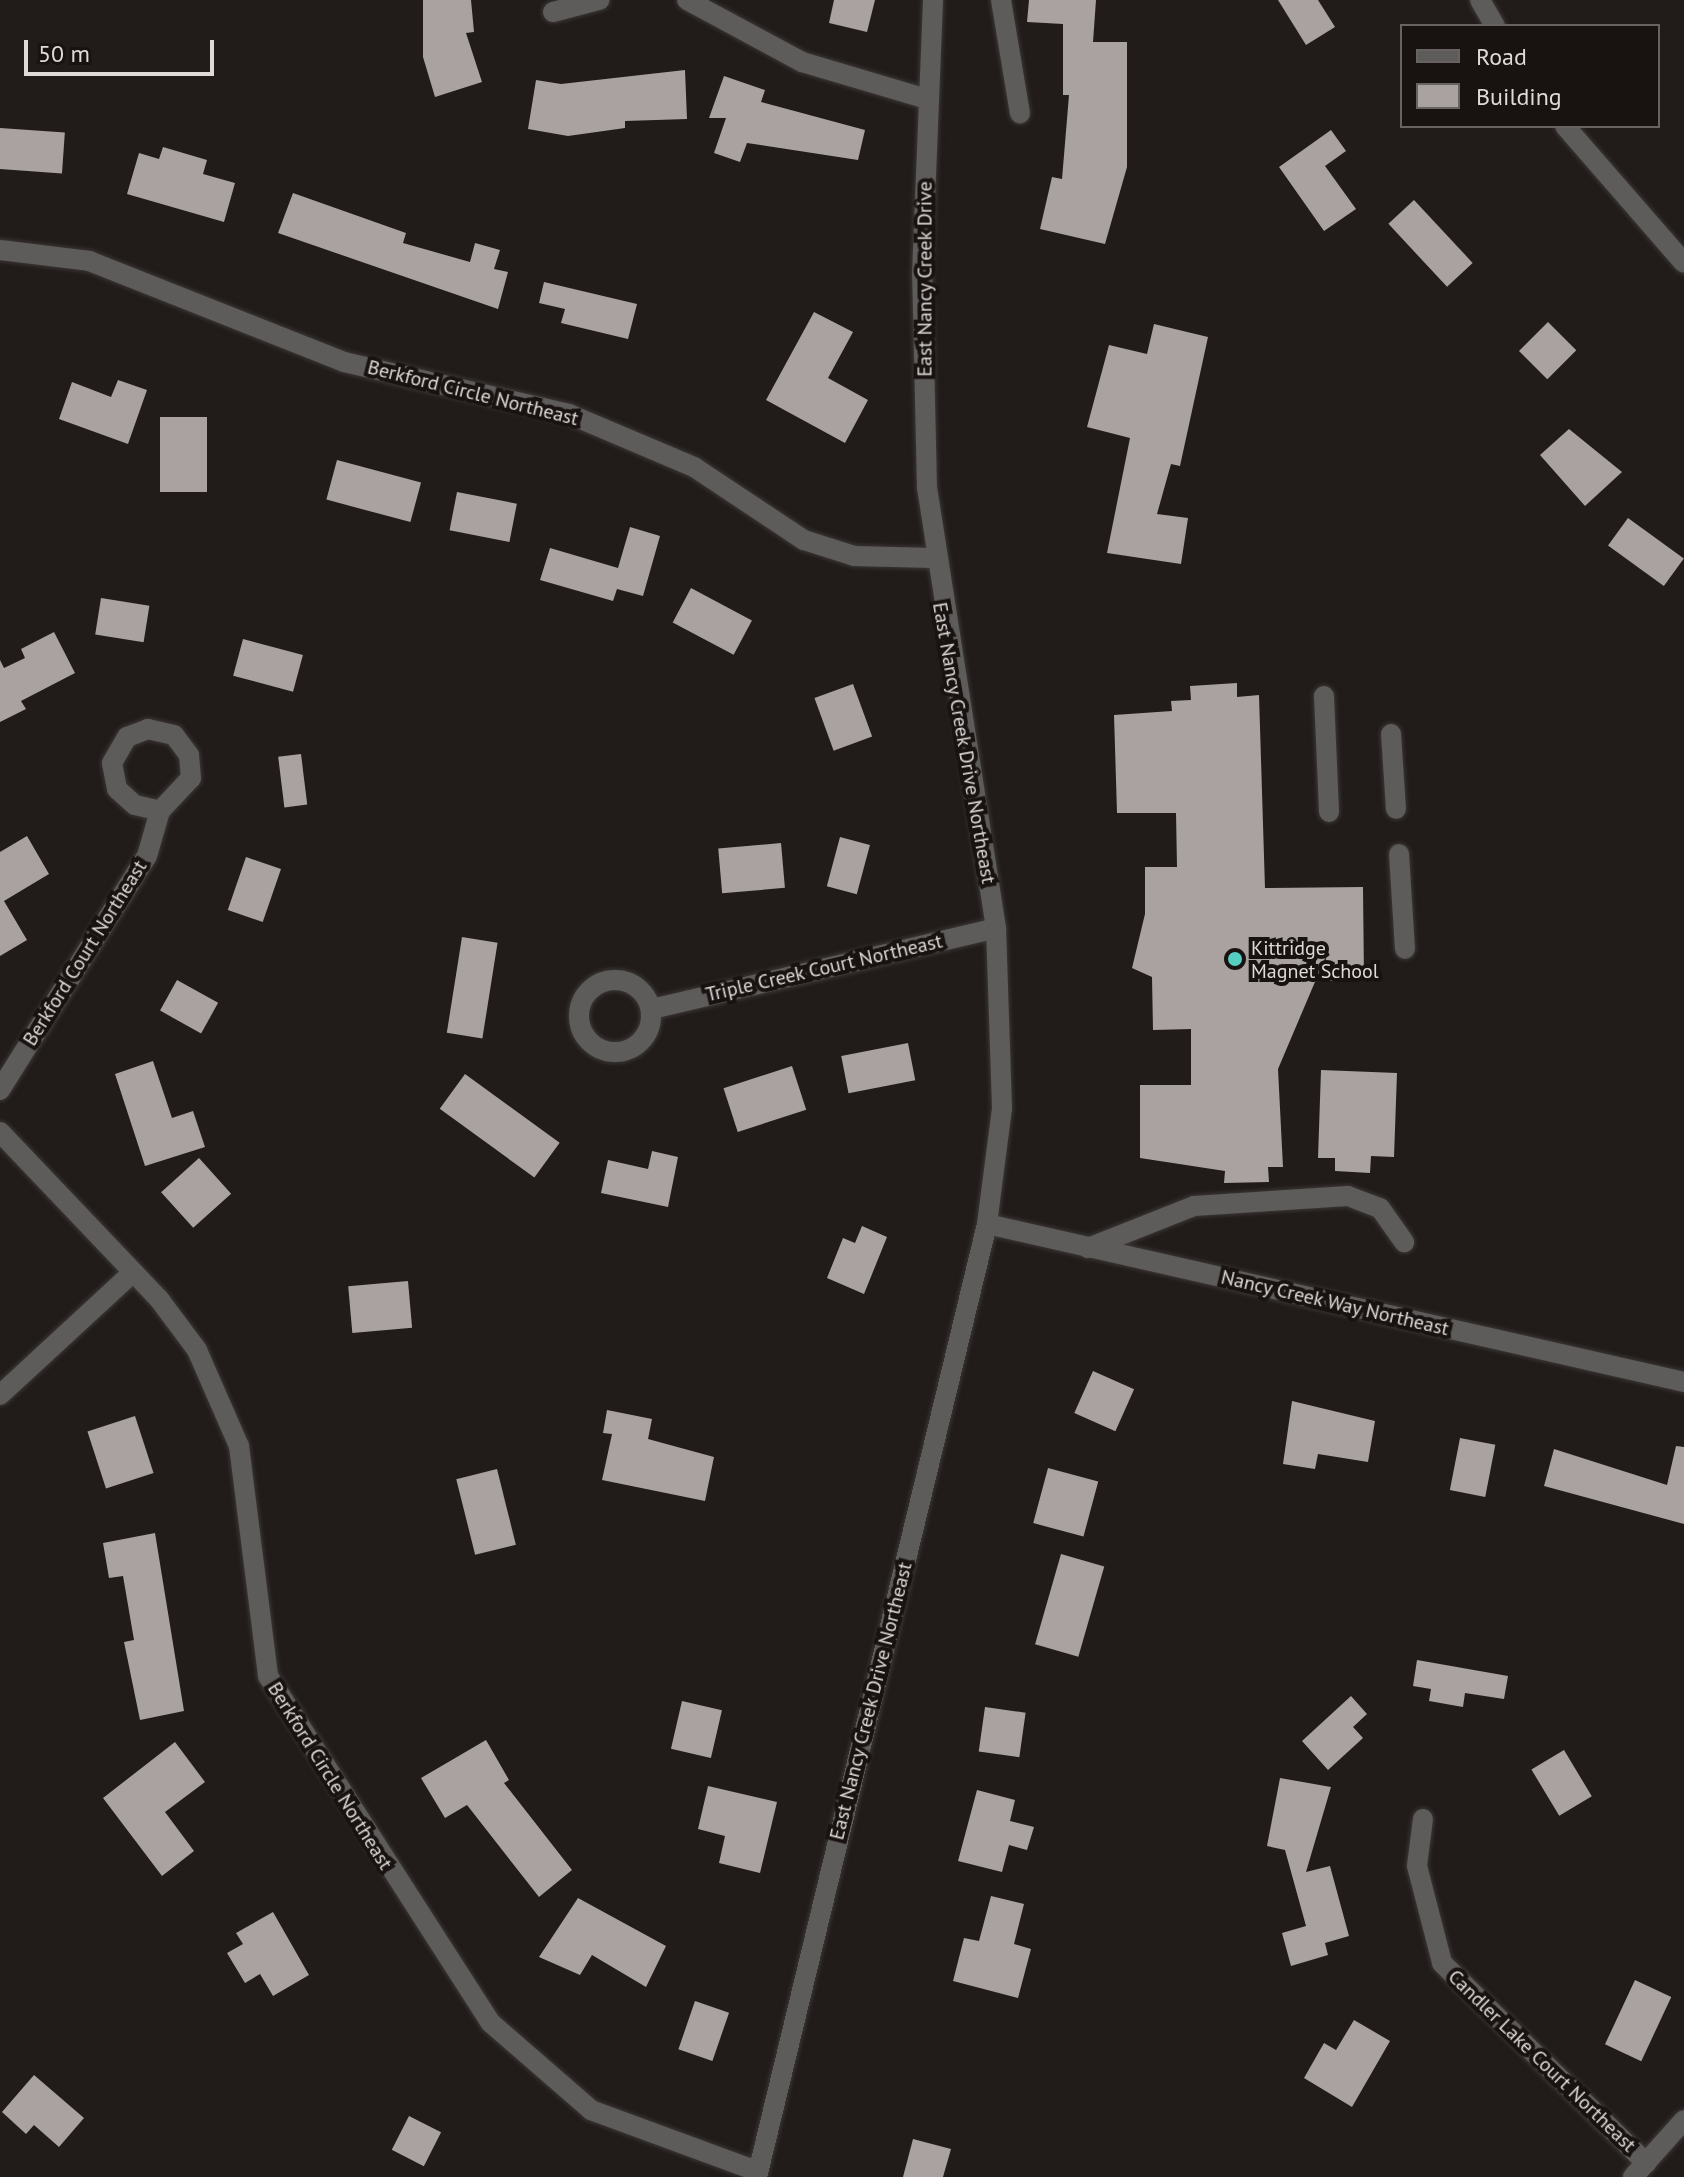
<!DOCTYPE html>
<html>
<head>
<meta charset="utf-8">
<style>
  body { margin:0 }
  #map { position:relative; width:1684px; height:2177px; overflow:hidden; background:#211c1a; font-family:"PT Sans",sans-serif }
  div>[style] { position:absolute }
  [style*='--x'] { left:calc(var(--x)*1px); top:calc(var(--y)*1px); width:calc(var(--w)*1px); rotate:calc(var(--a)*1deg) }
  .building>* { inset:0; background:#aaa2a0; transform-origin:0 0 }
  .roads { filter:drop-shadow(0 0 2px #3b3735) drop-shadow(0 0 2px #3b3735) }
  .minor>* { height:20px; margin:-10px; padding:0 10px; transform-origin:10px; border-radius:10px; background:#5e5b5b }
  .minor>.ring { margin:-10px; padding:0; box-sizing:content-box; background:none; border:20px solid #5e5b5b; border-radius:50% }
  .dots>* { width:22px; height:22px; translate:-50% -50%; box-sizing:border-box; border:4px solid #181311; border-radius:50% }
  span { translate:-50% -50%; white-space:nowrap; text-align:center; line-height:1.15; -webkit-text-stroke:8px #181311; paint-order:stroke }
  .street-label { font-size:20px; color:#dedad9 }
  .poi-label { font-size:20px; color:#dedad9 }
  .left { translate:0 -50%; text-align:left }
  .legend { position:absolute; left:1400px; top:24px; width:260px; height:104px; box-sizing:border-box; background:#181311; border:2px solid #676361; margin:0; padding:10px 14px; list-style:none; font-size:24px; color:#dedad9 }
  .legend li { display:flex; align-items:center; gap:16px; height:40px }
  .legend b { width:40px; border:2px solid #676361 }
  .scale { position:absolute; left:24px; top:40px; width:190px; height:36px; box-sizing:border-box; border:4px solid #dedad9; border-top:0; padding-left:10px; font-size:24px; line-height:28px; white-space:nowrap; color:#dedad9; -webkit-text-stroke:6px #181311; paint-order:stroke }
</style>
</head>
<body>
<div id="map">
  <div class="building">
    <div style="clip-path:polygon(423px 0,471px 0,474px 32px,466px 33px,482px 82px,435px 97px,423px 57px)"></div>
    <div style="clip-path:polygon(834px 0,875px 0,867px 32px,829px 23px)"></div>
    <div style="clip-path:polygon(1029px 0,1096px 0,1093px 42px,1127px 42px,1127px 167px,1105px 244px,1040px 229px,1052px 177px,1062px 179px,1069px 95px,1063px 95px,1063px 24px,1027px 22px)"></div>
    <div style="clip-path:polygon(1278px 0,1318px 0,1335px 27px,1306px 45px)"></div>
    <div style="clip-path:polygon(685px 70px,687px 119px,625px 121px,625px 128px,568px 136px,528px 129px,536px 80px,561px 84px)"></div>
    <div style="clip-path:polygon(724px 76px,765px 90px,761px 102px,865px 130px,858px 160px,747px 143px,740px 162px,714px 153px,726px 118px,709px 118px)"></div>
    <div style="left:0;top:128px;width:65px;height:41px;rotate:4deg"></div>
    <div style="clip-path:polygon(1331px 130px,1346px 151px,1325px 166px,1356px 209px,1324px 231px,1279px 167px)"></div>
    <div style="clip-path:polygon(163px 147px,207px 160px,203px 174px,235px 183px,224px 222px,127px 194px,139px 153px,159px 159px)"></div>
    <div style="clip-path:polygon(293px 193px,406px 233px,403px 243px,470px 262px,475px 243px,500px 250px,494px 269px,508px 272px,498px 309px,278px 233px)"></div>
    <div style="left:1414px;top:200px;width:86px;height:35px;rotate:47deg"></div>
    <div style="clip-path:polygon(544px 282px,637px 304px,628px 339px,561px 323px,565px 309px,539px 303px)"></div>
    <div style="clip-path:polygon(814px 312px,853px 332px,828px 378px,868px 400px,845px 443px,766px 400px)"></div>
    <div style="left:1548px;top:322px;width:40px;height:41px;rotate:45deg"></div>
    <div style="clip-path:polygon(1154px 324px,1208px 337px,1180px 466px,1171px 464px,1157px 514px,1188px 518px,1181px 564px,1107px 553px,1130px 438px,1087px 427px,1109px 345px,1147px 354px)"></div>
    <div style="clip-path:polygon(118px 380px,147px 390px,128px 444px,59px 419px,72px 382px,111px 397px)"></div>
    <div style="left:160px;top:417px;width:47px;height:75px"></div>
    <div style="clip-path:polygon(1569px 429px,1622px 472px,1585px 506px,1540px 455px)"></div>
    <div style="left:337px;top:460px;width:87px;height:41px;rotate:15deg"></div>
    <div style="left:457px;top:492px;width:61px;height:39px;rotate:11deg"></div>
    <div style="left:1628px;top:518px;width:69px;height:34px;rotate:36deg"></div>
    <div style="clip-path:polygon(630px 527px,660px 536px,643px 596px,617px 589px,613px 601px,540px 580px,550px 548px,618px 568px)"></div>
    <div style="left:691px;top:588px;width:69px;height:39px;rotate:28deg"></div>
    <div style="left:101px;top:598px;width:49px;height:37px;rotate:9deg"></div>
    <div style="clip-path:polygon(54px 632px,75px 673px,21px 701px,26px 709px,0 722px,0 660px,4px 668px,25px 658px,21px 649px)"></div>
    <div style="left:243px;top:639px;width:62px;height:38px;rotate:15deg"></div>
    <div style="clip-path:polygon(1237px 683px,1237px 697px,1259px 695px,1265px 888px,1363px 887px,1364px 980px,1325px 981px,1326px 956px,1278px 1069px,1283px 1167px,1268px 1167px,1269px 1182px,1224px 1183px,1225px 1171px,1140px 1158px,1140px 1085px,1191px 1085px,1191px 1029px,1153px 1030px,1152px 977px,1132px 968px,1145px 914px,1145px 867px,1177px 867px,1176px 813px,1117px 813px,1114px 715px,1172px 711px,1171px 701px,1191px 700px,1190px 686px)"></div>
    <div style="left:853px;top:684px;width:56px;height:41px;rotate:70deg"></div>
    <div style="left:301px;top:754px;width:51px;height:23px;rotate:83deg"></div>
    <div style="clip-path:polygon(27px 836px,49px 874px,4px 901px,27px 940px,0 956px,0 852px)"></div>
    <div style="left:840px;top:837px;width:31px;height:51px;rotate:15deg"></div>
    <div style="left:781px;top:843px;width:45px;height:63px;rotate:85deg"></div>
    <div style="left:246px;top:857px;width:37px;height:56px;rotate:19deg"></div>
    <div style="left:462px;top:937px;width:36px;height:97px;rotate:9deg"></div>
    <div style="left:177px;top:980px;width:47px;height:35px;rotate:29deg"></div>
    <div style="left:908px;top:1043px;width:38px;height:68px;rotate:79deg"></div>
    <div style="clip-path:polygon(153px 1061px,172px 1118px,193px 1111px,205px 1147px,145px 1166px,115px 1074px)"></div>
    <div style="left:792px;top:1066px;width:46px;height:72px;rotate:72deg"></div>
    <div style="clip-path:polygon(1321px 1070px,1397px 1073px,1394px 1157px,1371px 1156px,1370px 1173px,1335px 1171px,1335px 1158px,1318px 1158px)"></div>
    <div style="left:465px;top:1074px;width:117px;height:43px;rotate:36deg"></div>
    <div style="clip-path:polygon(652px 1151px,678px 1157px,668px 1207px,601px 1193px,608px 1160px,648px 1169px)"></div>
    <div style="left:199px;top:1158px;width:48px;height:51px;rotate:48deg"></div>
    <div style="clip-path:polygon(862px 1226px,887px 1237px,864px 1294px,827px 1278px,843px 1238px,855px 1243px)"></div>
    <div style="left:408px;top:1281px;width:47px;height:60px;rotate:85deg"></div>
    <div style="left:1093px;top:1371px;width:45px;height:46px;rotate:24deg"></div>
    <div style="clip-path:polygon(1292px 1401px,1375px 1421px,1368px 1462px,1318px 1454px,1315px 1469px,1283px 1464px)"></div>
    <div style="clip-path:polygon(607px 1410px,652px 1419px,648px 1439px,714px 1457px,705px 1501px,602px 1480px,612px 1434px,603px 1433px)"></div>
    <div style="left:135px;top:1416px;width:60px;height:50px;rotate:72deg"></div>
    <div style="left:1460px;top:1438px;width:36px;height:53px;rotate:11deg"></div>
    <div style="clip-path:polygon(1676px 1446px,1684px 1447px,1684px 1524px,1544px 1486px,1554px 1449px,1667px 1485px)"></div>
    <div style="left:1048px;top:1468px;width:52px;height:57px;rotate:15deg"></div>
    <div style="left:497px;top:1469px;width:78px;height:42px;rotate:76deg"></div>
    <div style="clip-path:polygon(155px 1533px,184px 1711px,140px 1720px,124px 1642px,134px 1640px,123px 1576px,109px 1578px,103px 1543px)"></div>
    <div style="left:1061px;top:1554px;width:45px;height:94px;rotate:16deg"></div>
    <div style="clip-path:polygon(1417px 1660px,1508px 1676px,1504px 1699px,1465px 1693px,1463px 1707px,1429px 1701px,1431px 1689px,1413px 1686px)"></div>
    <div style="clip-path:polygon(1351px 1696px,1367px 1714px,1353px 1727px,1363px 1738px,1328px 1770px,1302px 1741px)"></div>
    <div style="left:682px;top:1701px;width:41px;height:49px;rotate:13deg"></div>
    <div style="left:985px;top:1707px;width:41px;height:45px;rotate:8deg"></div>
    <div style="clip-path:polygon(486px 1740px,509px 1780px,504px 1783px,572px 1870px,539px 1897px,467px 1805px,445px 1818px,421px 1778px)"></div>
    <div style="clip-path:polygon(175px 1742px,205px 1782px,165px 1812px,194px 1851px,162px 1876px,103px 1798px)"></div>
    <div style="left:1564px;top:1750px;width:54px;height:38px;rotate:59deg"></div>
    <div style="clip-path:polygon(1280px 1778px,1331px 1787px,1306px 1872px,1330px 1866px,1349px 1936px,1325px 1943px,1328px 1955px,1291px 1966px,1282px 1933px,1306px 1926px,1285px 1850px,1267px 1846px)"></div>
    <div style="clip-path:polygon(708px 1786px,777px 1802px,760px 1873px,719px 1863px,725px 1836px,698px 1829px)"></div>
    <div style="clip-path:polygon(977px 1790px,1015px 1800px,1010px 1821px,1034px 1827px,1027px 1850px,1009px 1845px,1002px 1872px,958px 1861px)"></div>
    <div style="clip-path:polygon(991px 1896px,1024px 1904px,1014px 1944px,1031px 1949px,1018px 1998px,953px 1981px,964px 1938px,979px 1941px)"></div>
    <div style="clip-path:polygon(578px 1898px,666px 1946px,646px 1987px,592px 1955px,580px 1975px,539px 1957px)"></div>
    <div style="clip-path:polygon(273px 1912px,309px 1975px,273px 1996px,260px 1974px,245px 1983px,227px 1953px,243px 1944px,236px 1933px)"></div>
    <div style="left:1635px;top:1980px;width:40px;height:71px;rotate:25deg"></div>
    <div style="left:695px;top:2001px;width:36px;height:51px;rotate:19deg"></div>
    <div style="clip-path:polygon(1354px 2020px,1390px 2041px,1352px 2107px,1304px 2078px,1324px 2043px,1336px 2050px)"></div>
    <div style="clip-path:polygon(34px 2075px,84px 2118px,59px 2147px,34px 2125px,26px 2134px,2px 2112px)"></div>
    <div style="left:409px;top:2116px;width:36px;height:38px;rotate:27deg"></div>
    <div style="clip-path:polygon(913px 2139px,951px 2149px,943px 2177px,903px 2177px)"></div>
  </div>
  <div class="roads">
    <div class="minor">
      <div style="--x:687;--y:0;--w:131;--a:28.3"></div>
      <div style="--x:802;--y:62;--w:130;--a:16.5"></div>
      <div style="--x:1001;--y:0;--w:115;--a:80.5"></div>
      <div style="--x:1480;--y:0;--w:30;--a:60"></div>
      <div style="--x:553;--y:12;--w:48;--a:-14.6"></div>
      <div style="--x:1565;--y:126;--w:181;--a:49"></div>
      <div style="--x:0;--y:250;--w:90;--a:7"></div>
      <div style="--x:89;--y:261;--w:274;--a:21.6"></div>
      <div style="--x:344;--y:362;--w:231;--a:13"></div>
      <div style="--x:569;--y:414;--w:136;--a:23"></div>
      <div style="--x:694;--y:467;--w:132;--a:33.6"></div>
      <div style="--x:804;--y:540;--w:52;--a:17.7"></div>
      <div style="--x:854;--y:556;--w:79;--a:1.5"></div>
      <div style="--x:1324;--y:696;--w:116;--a:87.5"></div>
      <div style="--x:1391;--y:734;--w:75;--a:86.2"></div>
      <div style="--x:1399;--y:854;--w:95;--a:86.4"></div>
      <div class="ring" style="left:579px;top:980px;width:52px;height:52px"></div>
      <div style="--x:652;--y:1009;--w:353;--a:-13.2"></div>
      <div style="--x:0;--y:1090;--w:276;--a:-57.9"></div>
      <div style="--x:147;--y:856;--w:47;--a:-73.9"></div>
      <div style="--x:160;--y:811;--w:45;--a:-46.8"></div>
      <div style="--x:191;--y:778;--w:23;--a:-95"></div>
      <div style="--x:189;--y:755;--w:25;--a:-127"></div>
      <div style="--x:174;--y:735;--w:27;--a:-167"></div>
      <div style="--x:148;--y:729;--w:22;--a:159"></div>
      <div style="--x:127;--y:737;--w:30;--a:120"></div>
      <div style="--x:112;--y:763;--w:26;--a:79"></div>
      <div style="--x:117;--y:789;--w:24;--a:42"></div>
      <div style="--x:135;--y:805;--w:26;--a:13"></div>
      <div style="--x:0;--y:1132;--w:231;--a:46.4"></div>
      <div style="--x:159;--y:1299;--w:64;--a:53.3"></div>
      <div style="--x:197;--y:1350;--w:105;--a:66.4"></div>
      <div style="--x:239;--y:1446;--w:232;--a:82.8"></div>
      <div style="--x:268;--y:1676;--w:412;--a:57.3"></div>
      <div style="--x:491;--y:2023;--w:133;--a:41"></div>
      <div style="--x:591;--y:2110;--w:177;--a:20.2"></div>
      <div style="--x:987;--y:1224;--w:715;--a:12.77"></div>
      <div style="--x:1088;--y:1248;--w:114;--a:-21.6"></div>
      <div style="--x:1194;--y:1206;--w:154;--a:-3.7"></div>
      <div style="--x:1348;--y:1196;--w:34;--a:21"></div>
      <div style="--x:1380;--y:1208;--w:42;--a:54.8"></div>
      <div style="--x:0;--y:1395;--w:176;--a:-42.7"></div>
      <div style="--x:1423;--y:1819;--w:47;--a:97.3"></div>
      <div style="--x:1417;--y:1866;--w:100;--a:75.5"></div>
      <div style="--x:1442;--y:1963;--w:286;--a:44.4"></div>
      <div style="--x:757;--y:2177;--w:980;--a:-76.43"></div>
      <div style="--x:987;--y:1224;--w:117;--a:-82.6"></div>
      <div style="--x:1002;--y:1108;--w:180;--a:-91.9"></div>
      <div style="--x:996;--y:928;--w:445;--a:-98.9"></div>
      <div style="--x:927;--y:488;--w:213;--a:-91.3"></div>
      <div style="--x:922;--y:275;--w:275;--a:-87.7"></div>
      <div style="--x:1633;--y:2177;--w:76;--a:-48.2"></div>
    </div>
  </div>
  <div class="dots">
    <div style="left:1235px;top:959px;background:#57cec2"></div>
  </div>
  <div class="street-label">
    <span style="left:925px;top:279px;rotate:-90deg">East Nancy Creek Drive</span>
    <span style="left:473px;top:393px;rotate:14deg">Berkford Circle Northeast</span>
    <span style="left:964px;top:743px;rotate:80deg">East Nancy Creek Drive Northeast</span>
    <span style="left:85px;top:953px;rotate:-58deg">Berkford Court Northeast</span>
    <span style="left:824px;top:968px;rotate:-13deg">Triple Creek Court Northeast</span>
    <span style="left:1335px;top:1303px;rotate:13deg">Nancy Creek Way Northeast</span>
    <span style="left:871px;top:1701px;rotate:-76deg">East Nancy Creek Drive Northeast</span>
    <span style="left:330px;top:1776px;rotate:58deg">Berkford Circle Northeast</span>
    <span style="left:1542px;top:2061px;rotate:44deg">Candler Lake Court Northeast</span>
  </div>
  <div class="poi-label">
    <span class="left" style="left:1251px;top:960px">Kittridge<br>Magnet School</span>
  </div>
  <ul class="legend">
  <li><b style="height:10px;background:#5e5b5b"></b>Road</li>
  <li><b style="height:22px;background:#aaa2a0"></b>Building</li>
  </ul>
  <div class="scale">50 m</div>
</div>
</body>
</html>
